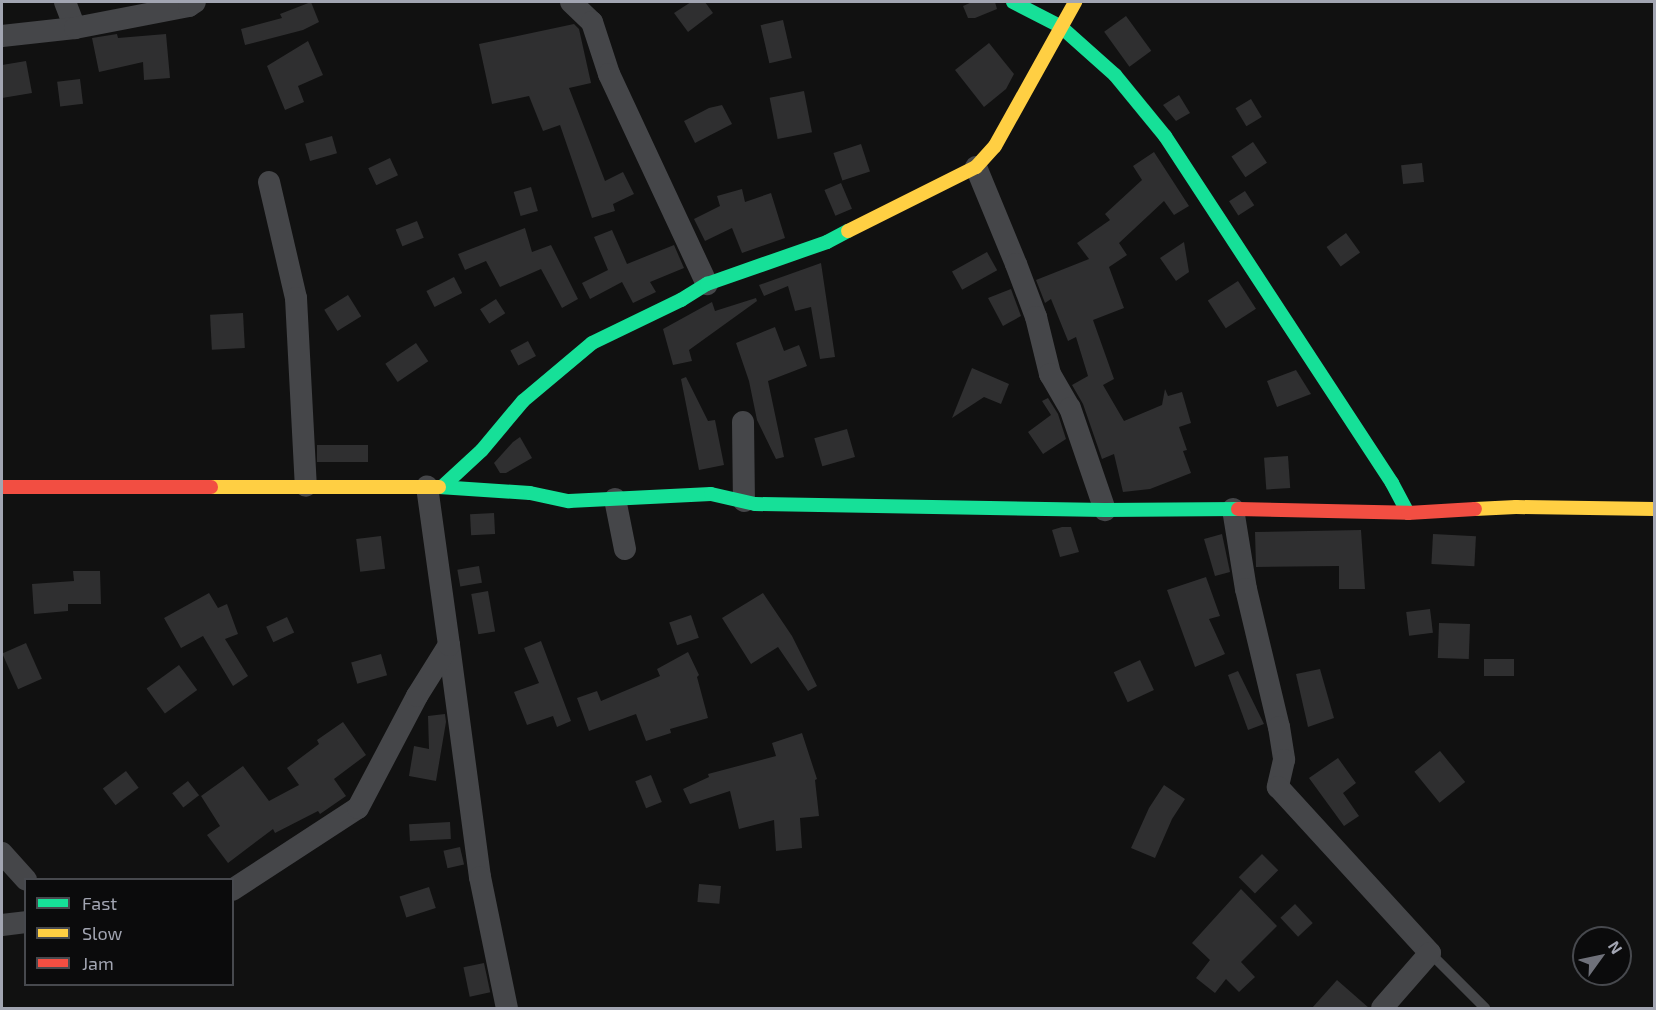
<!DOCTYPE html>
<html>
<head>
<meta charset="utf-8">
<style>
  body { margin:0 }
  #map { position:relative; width:1656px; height:1010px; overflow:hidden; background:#111; font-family:"Exo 2",sans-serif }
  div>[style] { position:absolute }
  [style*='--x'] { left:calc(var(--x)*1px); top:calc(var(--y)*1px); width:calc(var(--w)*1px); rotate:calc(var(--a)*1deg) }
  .building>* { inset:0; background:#2f2f30; transform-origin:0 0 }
  .lane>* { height:10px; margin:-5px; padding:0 5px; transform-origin:5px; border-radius:5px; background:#454649 }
  .street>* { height:22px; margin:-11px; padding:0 11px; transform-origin:11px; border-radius:11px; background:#454649 }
  .fast>* { height:14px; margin:-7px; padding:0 7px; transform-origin:7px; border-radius:7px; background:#16e098 }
  .slow>* { height:14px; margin:-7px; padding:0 7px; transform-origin:7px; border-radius:7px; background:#ffcf43 }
  .jam>* { height:14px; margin:-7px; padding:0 7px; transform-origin:7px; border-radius:7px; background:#f24e42 }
  span { translate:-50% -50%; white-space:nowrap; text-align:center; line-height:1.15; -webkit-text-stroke:4.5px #0b0b0c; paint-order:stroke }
  .frame { position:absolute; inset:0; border:3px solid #a2a5b2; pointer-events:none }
  .legend { position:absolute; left:24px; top:878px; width:210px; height:108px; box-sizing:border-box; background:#0b0b0c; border:2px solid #47494e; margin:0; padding:8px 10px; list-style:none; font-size:18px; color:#a2a5b2 }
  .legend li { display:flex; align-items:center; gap:12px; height:30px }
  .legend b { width:30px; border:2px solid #47494e }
  .north { position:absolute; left:1572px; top:926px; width:60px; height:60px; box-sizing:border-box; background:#0b0b0c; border:2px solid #47494e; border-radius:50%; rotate:57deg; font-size:16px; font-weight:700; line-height:24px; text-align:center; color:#a2a5b2 }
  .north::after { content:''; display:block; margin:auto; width:21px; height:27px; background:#6f717a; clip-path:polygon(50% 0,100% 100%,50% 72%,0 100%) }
</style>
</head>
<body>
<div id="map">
  <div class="building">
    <div style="clip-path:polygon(311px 2px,319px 22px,303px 30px,245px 45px,241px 29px,282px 18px,280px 14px)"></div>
    <div style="clip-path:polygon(691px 2px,705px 2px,713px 13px,688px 32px,674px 13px)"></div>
    <div style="clip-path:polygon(972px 2px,995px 2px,997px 9px,975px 18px,968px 18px,963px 6px)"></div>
    <div style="left:1126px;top:16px;width:43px;height:27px;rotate:54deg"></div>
    <div style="left:783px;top:20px;width:39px;height:23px;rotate:77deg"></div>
    <div style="clip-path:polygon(574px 24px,579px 29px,591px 83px,569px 88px,605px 181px,623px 172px,634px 194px,613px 204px,615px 211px,592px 218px,560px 125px,543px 131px,529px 96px,492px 104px,479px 44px)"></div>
    <div style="clip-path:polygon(117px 34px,118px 38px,166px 34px,170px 78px,144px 80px,143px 62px,99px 72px,92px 38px)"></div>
    <div style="clip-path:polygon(308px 41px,323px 75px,298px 86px,304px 102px,285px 110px,267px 66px)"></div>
    <div style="clip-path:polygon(989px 43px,1014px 74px,1006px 89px,984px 107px,955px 70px)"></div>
    <div style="clip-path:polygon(26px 61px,32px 93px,2px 98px,2px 65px)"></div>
    <div style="left:80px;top:79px;width:25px;height:23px;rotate:83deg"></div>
    <div style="left:804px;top:91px;width:42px;height:35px;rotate:79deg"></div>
    <div style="clip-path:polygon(1179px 95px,1190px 113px,1176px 121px,1163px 105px)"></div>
    <div style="left:1251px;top:99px;width:21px;height:18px;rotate:59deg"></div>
    <div style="clip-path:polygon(722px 105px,732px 124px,695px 143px,684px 121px,709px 108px)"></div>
    <div style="left:332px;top:136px;width:18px;height:28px;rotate:74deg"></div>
    <div style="left:1253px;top:142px;width:25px;height:26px;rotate:56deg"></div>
    <div style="left:861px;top:144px;width:29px;height:29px;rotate:72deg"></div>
    <div style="clip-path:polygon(1154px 152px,1189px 206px,1174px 215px,1164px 201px,1119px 243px,1127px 255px,1109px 267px,1124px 308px,1093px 320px,1114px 379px,1103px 385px,1124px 421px,1162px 405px,1165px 389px,1168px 396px,1182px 392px,1191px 423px,1179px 427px,1187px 450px,1183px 451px,1191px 473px,1150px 489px,1123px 492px,1114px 454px,1102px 459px,1083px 404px,1072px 385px,1088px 376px,1076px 337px,1068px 341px,1051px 299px,1045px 303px,1036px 280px,1089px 259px,1077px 243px,1110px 220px,1105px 214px,1142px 180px,1133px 166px)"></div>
    <div style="left:390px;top:158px;width:19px;height:24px;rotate:65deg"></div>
    <div style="left:1422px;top:163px;width:19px;height:21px;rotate:84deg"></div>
    <div style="left:841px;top:183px;width:28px;height:18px;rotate:67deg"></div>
    <div style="left:531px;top:187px;width:25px;height:18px;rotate:74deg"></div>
    <div style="clip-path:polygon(742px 189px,745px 202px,771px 193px,785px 238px,742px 253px,732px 228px,705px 241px,694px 219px,720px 206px,717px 196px)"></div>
    <div style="left:1245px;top:191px;width:17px;height:19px;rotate:57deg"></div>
    <div style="left:417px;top:221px;width:18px;height:23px;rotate:68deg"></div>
    <div style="clip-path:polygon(525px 228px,532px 252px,551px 245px,578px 299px,562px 308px,541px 269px,500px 287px,486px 261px,465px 270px,458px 254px)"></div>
    <div style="clip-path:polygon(612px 230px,627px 264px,674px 245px,684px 268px,650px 282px,656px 292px,633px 303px,622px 282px,590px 299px,582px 283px,608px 270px,594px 237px)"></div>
    <div style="left:1346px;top:233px;width:24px;height:24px;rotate:54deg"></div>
    <div style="clip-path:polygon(1184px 242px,1189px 272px,1176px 281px,1160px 258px)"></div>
    <div style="left:987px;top:252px;width:21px;height:40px;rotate:61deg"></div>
    <div style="clip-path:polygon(821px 263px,835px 357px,820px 359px,811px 307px,795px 311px,788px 286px,764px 296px,759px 285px)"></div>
    <div style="left:454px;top:277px;width:18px;height:31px;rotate:63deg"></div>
    <div style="left:1238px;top:281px;width:33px;height:36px;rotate:57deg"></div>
    <div style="clip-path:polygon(1011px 289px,1021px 316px,1003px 326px,988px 298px)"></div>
    <div style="left:348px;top:295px;width:25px;height:28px;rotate:58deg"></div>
    <div style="clip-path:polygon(756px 298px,757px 301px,689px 350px,692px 361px,673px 365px,663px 329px,712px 302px,715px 311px)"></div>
    <div style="left:496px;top:299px;width:17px;height:19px;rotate:57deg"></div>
    <div style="left:243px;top:313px;width:35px;height:33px;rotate:87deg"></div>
    <div style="clip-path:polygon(775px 327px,784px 351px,799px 345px,807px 366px,768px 381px,784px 457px,776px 459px,757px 420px,749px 381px,736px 343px)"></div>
    <div style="left:528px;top:341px;width:17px;height:20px;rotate:62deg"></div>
    <div style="left:416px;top:343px;width:22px;height:37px;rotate:56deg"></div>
    <div style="clip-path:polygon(972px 368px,1009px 384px,1001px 404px,984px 397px,952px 418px)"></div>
    <div style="clip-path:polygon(1296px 370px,1311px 394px,1277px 407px,1267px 381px)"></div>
    <div style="clip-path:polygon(686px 377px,708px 421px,715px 420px,724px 465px,699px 470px,681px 379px)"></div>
    <div style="clip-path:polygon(1048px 398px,1058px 414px,1066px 439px,1043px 454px,1028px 432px,1051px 415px,1042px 401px)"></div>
    <div style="left:847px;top:429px;width:29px;height:34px;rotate:74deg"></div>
    <div style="clip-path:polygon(520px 437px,532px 458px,506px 473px,500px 473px,494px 463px,513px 442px)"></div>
    <div style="left:368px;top:445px;width:17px;height:51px;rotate:90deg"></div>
    <div style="left:1288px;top:456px;width:32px;height:24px;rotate:86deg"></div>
    <div style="left:494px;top:513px;width:21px;height:24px;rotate:87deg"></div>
    <div style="clip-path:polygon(1062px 527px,1071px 527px,1079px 552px,1060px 557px,1052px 530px)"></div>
    <div style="clip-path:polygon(1361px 530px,1365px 589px,1339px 589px,1339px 566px,1256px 567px,1255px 532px)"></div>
    <div style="clip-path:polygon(1222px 534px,1230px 572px,1215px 576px,1204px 539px)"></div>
    <div style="left:1433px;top:534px;width:43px;height:30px;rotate:3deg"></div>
    <div style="left:381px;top:536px;width:33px;height:25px;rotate:83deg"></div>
    <div style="left:479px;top:566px;width:17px;height:22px;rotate:80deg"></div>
    <div style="clip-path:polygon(73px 571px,100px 571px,101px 604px,68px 604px,68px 611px,34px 614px,32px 584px,74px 581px)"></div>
    <div style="clip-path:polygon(1206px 577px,1220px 616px,1209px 619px,1225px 654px,1195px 667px,1167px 590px)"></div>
    <div style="left:488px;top:591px;width:41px;height:17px;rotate:80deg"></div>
    <div style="clip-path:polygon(209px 593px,218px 608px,227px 604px,238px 634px,225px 639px,248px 676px,233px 686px,203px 636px,181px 648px,164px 618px)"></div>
    <div style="clip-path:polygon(763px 593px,792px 636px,817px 686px,808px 691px,778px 647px,751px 664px,722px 618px)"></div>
    <div style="left:1430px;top:609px;width:24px;height:24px;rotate:83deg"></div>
    <div style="left:691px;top:615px;width:24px;height:23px;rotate:71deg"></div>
    <div style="left:287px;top:617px;width:17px;height:23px;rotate:65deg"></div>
    <div style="left:1439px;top:623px;width:31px;height:35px;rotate:2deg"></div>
    <div style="clip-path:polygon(541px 641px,571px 721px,557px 727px,553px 716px,527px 725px,514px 692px,539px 683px,524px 648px)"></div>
    <div style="left:26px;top:643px;width:39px;height:26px;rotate:66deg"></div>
    <div style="clip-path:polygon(688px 652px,699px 675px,697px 677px,708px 718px,670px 729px,671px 733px,646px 741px,636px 714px,589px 731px,577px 698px,597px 691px,601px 701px,660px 676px,657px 669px)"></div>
    <div style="left:381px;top:654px;width:22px;height:31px;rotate:74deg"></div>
    <div style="left:1514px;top:659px;width:17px;height:30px;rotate:90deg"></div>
    <div style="left:1140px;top:660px;width:33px;height:29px;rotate:65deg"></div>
    <div style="left:179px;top:665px;width:31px;height:40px;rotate:54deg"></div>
    <div style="clip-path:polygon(1320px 669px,1334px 718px,1308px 727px,1296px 674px)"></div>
    <div style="clip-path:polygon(1238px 671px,1264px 724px,1248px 730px,1228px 675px)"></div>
    <div style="clip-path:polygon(445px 714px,446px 722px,436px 781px,409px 776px,414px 746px,429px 749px,428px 716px)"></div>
    <div style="clip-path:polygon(343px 722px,366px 755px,334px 779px,346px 796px,320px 814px,318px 811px,275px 833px,273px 829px,228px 863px,207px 835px,220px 826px,201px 796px,243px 766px,269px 801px,299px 785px,287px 768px,319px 744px,317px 740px)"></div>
    <div style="clip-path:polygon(802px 733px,817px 779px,815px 780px,819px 816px,800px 818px,802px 848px,776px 851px,774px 820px,739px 829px,730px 791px,690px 804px,683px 789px,709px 777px,708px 774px,776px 756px,772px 743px)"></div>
    <div style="left:1440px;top:751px;width:40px;height:33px;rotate:51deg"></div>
    <div style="clip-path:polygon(1338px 758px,1356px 783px,1343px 793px,1359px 816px,1344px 826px,1309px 778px)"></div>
    <div style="left:126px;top:771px;width:21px;height:29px;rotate:53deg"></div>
    <div style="left:651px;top:775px;width:29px;height:17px;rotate:68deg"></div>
    <div style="left:188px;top:781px;width:18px;height:20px;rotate:52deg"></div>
    <div style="clip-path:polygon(1164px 785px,1185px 799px,1172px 819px,1155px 858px,1131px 848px,1149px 808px)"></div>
    <div style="left:450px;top:822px;width:17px;height:41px;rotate:87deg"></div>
    <div style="left:460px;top:847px;width:18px;height:17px;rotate:77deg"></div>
    <div style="left:1262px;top:854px;width:23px;height:33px;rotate:45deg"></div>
    <div style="left:699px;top:884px;width:22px;height:18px;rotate:5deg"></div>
    <div style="left:429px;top:887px;width:22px;height:31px;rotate:72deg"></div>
    <div style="clip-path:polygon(1241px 889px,1277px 926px,1241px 962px,1255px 977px,1239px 992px,1226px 979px,1215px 993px,1196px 978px,1210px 960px,1192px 943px)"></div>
    <div style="left:1295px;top:904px;width:26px;height:20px;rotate:47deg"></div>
    <div style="left:484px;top:963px;width:30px;height:21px;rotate:78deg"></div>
    <div style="clip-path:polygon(1337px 980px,1369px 1008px,1312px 1008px)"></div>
  </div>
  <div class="lane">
    <div style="--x:1430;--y:953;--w:78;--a:45"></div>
  </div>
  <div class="street">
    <div style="--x:65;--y:2;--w:28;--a:69"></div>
    <div style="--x:571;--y:2;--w:29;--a:44"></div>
    <div style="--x:592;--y:22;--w:55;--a:71.9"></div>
    <div style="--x:609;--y:74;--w:232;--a:65"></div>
    <div style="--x:2;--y:36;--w:73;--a:-6.3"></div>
    <div style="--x:75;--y:28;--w:116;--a:-10.9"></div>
    <div style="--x:189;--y:6;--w:7;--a:-34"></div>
    <div style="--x:976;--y:167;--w:105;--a:67.6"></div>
    <div style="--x:1016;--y:264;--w:57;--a:69.3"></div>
    <div style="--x:1036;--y:317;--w:59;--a:76.2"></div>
    <div style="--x:1050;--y:374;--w:39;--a:60"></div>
    <div style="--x:1070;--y:408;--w:108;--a:71.1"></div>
    <div style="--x:269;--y:182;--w:119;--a:76.9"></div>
    <div style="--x:296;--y:298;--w:188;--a:87"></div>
    <div style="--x:743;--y:422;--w:79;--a:89.3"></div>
    <div style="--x:615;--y:499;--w:51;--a:78.7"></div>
    <div style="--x:1233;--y:509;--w:81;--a:80.8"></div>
    <div style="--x:1246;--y:589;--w:142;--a:76.6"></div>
    <div style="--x:1279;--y:727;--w:33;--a:81"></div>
    <div style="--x:1284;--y:760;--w:28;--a:103"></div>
    <div style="--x:1278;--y:787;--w:225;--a:47.5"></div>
    <div style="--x:1430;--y:953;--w:73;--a:131.1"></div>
    <div style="--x:449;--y:645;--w:234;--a:82.4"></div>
    <div style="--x:480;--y:877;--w:134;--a:78.4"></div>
    <div style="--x:2;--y:853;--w:36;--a:48"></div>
    <div style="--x:232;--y:890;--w:150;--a:-33.1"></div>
    <div style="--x:358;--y:808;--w:127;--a:-62.2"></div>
    <div style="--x:417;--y:696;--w:60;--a:-57.9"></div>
    <div style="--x:449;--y:645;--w:160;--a:-97.9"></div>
    <div style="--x:2;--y:925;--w:24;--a:-7"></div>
  </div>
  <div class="fast">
    <div style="--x:1013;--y:2;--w:53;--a:27.1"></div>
    <div style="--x:1060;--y:26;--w:74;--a:41.7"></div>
    <div style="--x:1115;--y:75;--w:79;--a:50.7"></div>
    <div style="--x:1165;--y:136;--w:415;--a:56.8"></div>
    <div style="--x:1392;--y:483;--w:34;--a:62"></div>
    <div style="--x:439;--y:487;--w:91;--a:3.8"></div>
    <div style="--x:530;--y:493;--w:40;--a:12"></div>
    <div style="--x:569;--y:501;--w:142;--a:-2.8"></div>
    <div style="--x:711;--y:494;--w:45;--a:12.8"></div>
    <div style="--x:755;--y:504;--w:350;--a:1"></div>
    <div style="--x:1105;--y:510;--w:133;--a:-0.4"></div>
    <div style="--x:442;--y:487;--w:54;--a:-42.8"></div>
    <div style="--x:482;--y:450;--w:64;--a:-50.1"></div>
    <div style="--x:523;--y:401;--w:90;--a:-40"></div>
    <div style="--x:592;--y:343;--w:99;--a:-25.8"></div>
    <div style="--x:681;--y:300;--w:31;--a:-32"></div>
    <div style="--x:707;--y:284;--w:127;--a:-19.3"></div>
    <div style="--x:827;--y:242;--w:24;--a:-28"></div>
  </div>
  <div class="slow">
    <div style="--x:848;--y:231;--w:143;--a:-26.6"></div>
    <div style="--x:976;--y:167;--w:28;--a:-48"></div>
    <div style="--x:995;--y:146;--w:165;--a:-60.9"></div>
    <div style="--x:211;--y:487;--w:228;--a:0"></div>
    <div style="--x:1475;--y:509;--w:41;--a:-2.8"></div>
    <div style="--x:1516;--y:507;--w:138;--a:0.8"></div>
  </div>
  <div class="jam">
    <div style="--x:2;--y:487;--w:209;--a:0"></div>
    <div style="--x:1238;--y:509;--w:170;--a:1.3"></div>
    <div style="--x:1408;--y:513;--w:67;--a:-3.4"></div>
  </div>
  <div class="frame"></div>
  <ul class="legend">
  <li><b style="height:8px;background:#16e098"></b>Fast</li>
  <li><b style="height:8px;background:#ffcf43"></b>Slow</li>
  <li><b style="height:8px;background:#f24e42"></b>Jam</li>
  </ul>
  <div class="north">N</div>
</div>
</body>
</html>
